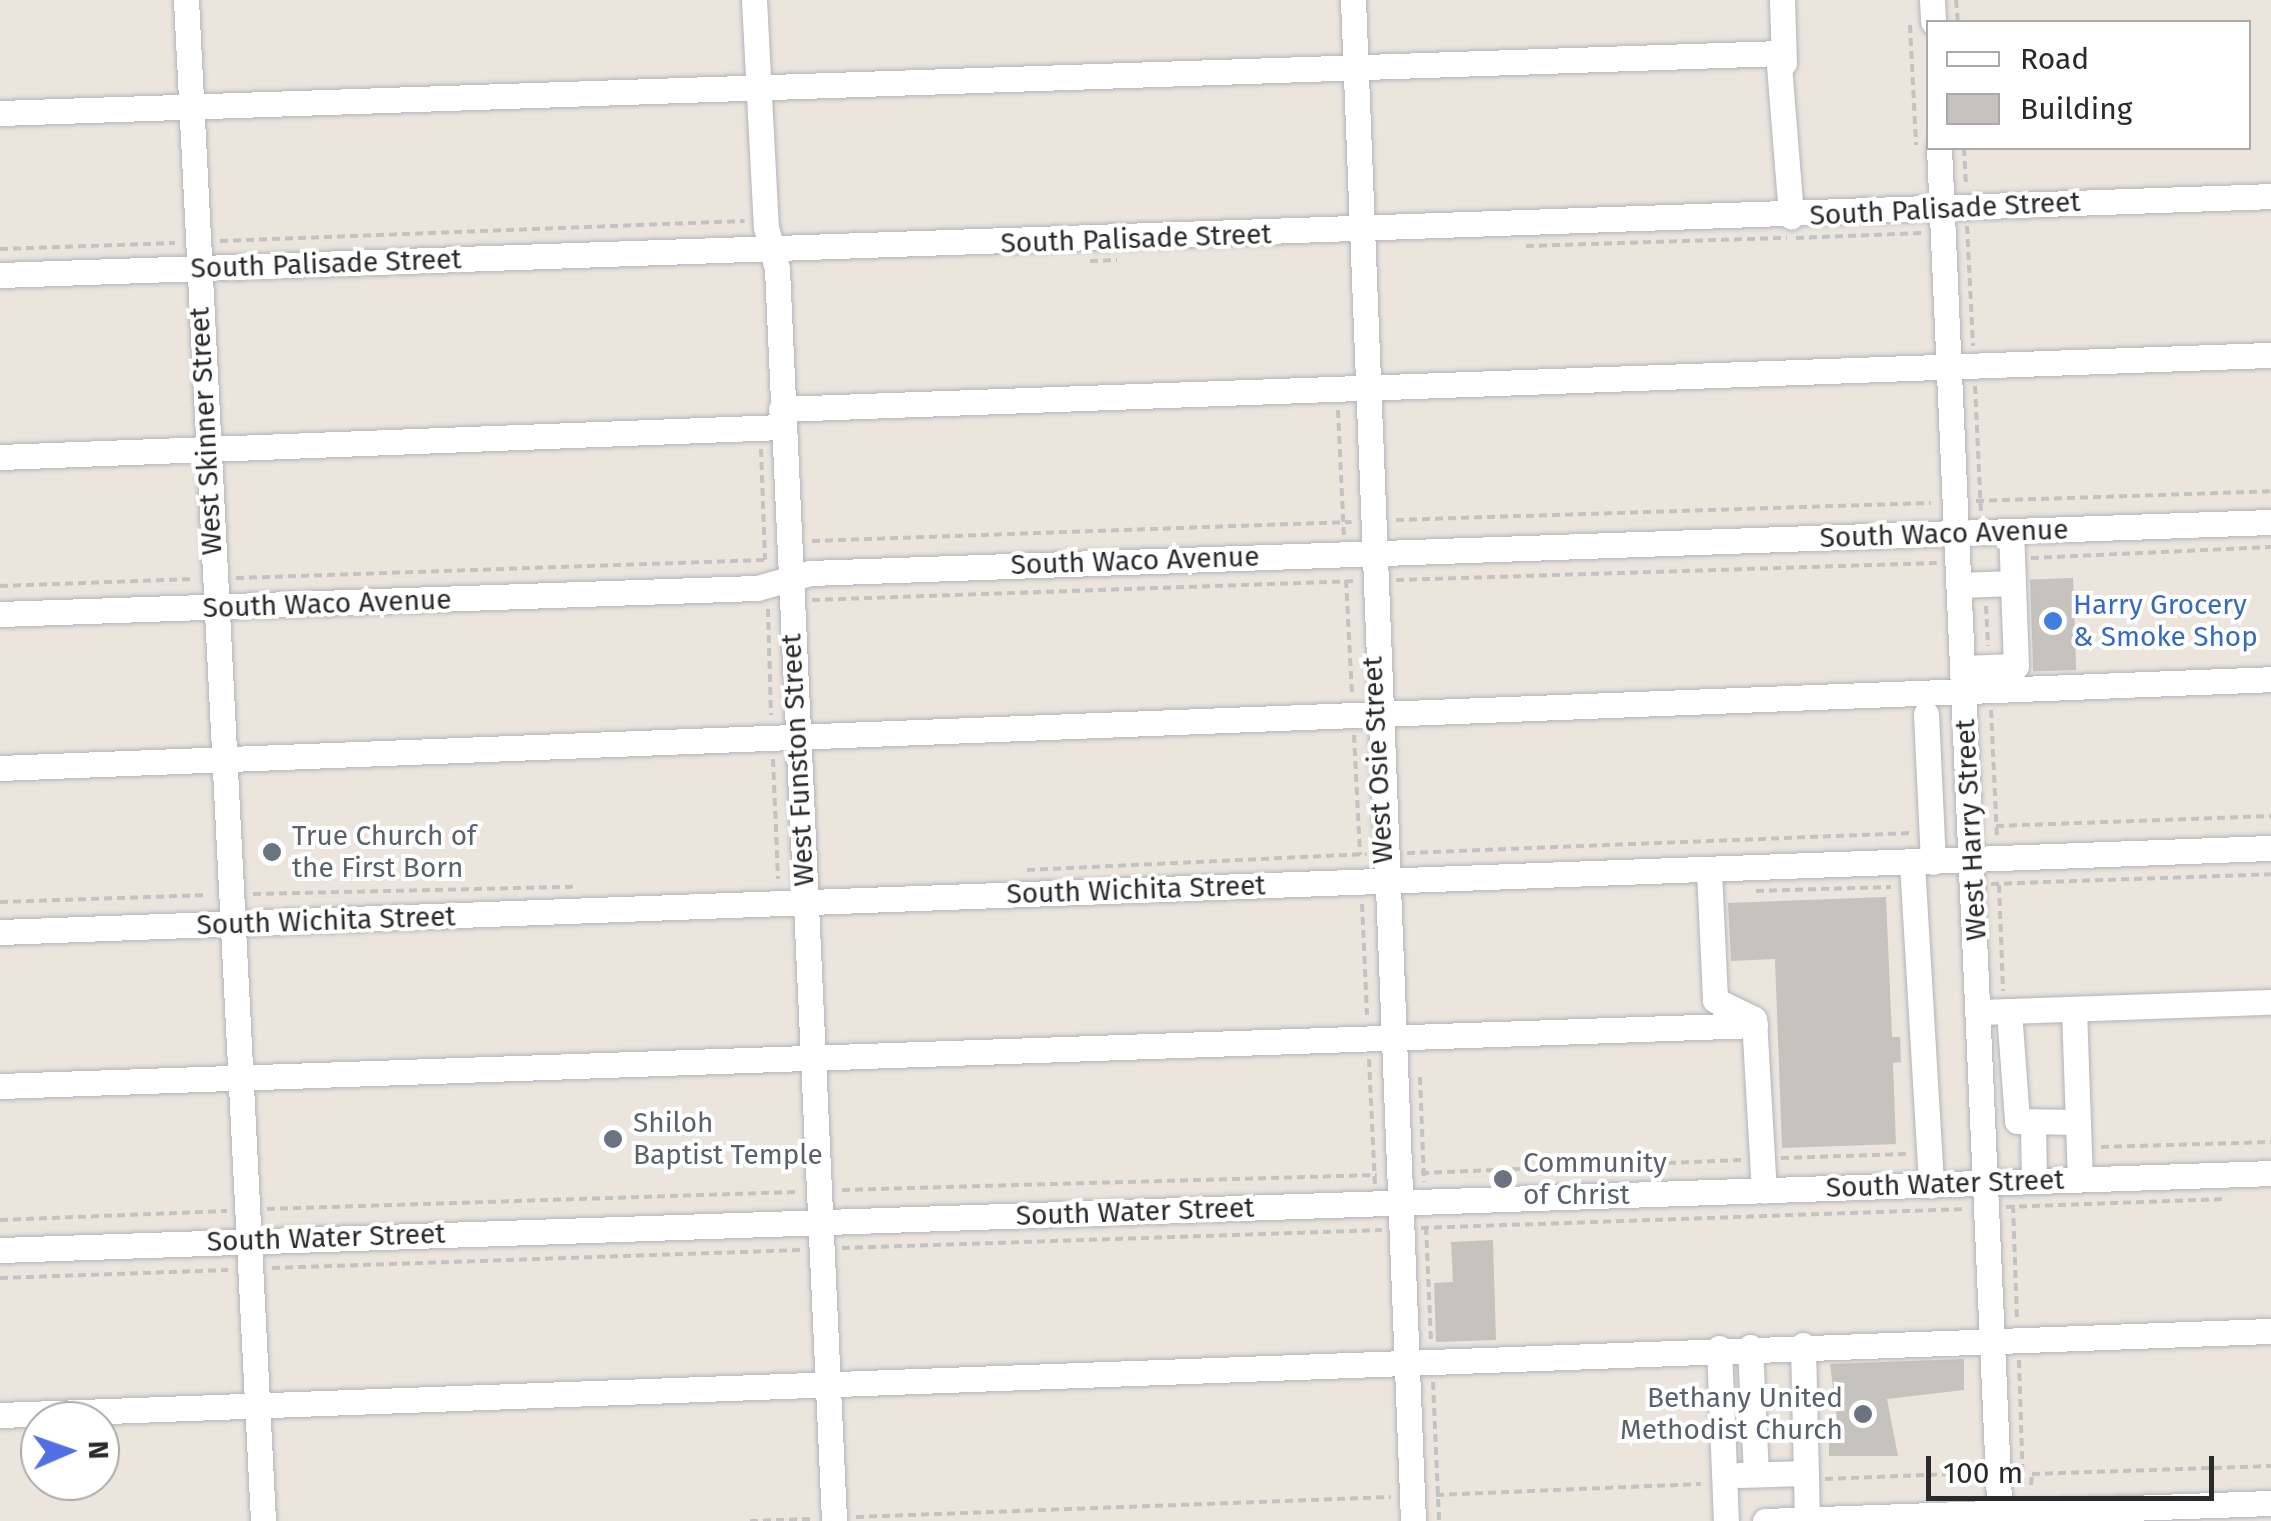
<!DOCTYPE html>
<html>
<head>
<meta charset="utf-8">
<style>
  body { margin:0 }
  #map { position:relative; width:2271px; height:1521px; overflow:hidden; background:#ebe5de; font-family:"Fira Sans",sans-serif }
  div>[style] { position:absolute }
  [style*='--x'] { left:calc(var(--x)*1px); top:calc(var(--y)*1px); width:calc(var(--w)*1px); rotate:calc(var(--a)*1deg) }
  .building>* { inset:0; background:#c6c2bd; transform-origin:0 0 }
  .path>* { height:4px; margin-top:-2px; transform-origin:0; background:repeating-linear-gradient(90deg,#c3c3c3 0 8px,transparent 0 13px) }
  .roads { filter:drop-shadow(0 0 2px #b2b4bc) drop-shadow(0 0 2px #b2b4bc) }
  .minor>* { height:25px; margin:-12.5px; padding:0 12.5px; transform-origin:12.5px; border-radius:12.5px; background:#fff }
  .dots>* { width:28px; height:28px; translate:-50% -50%; box-sizing:border-box; border:5px solid #fff; border-radius:50% }
  span { translate:-50% -50%; white-space:nowrap; text-align:center; line-height:1.15; -webkit-text-stroke:8px #fff; paint-order:stroke }
  .street-label { font-size:28px; color:#2a2a2a }
  .shop-label { font-size:28px; color:#366cbe }
  .left { translate:0 -50%; text-align:left }
  .worship-label { font-size:28px; color:#5b616d }
  .right { translate:-100% -50%; text-align:right }
  .legend { position:absolute; left:1926px; top:20px; width:325px; height:130px; box-sizing:border-box; background:#fff; border:2px solid #aaa; margin:0; padding:12px 18px; list-style:none; font-size:30px; color:#2a2a2a }
  .legend li { display:flex; align-items:center; gap:20px; height:50px }
  .legend b { width:50px; border:2px solid #aaa }
  .north { position:absolute; left:20px; top:1401px; width:100px; height:100px; box-sizing:border-box; background:#fff; border:2px solid #aaa; border-radius:50%; rotate:88deg; font-size:28px; font-weight:700; line-height:40px; text-align:center; color:#2a2a2a }
  .north::after { content:''; display:block; margin:auto; width:35px; height:45px; background:#516fe4; clip-path:polygon(50% 0,100% 100%,50% 72%,0 100%) }
  .scale { position:absolute; left:1926px; top:1456px; width:288px; height:45px; box-sizing:border-box; border:5px solid #2a2a2a; border-top:0; padding-left:12px; font-size:30px; line-height:35px; white-space:nowrap; color:#2a2a2a; -webkit-text-stroke:8px #fff; paint-order:stroke }
</style>
</head>
<body>
<div id="map">
  <div class="building">
    <div style="left:2073px;top:578px;width:92px;height:43px;rotate:88deg"></div>
    <div style="clip-path:polygon(1886px 897px,1892px 1037px,1900px 1037px,1901px 1062px,1893px 1063px,1896px 1144px,1782px 1148px,1775px 959px,1731px 961px,1728px 903px)"></div>
    <div style="clip-path:polygon(1493px 1240px,1496px 1340px,1436px 1342px,1434px 1283px,1453px 1282px,1451px 1242px)"></div>
    <div style="clip-path:polygon(1964px 1359px,1964px 1390px,1887px 1399px,1898px 1456px,1829px 1456px,1829px 1435px,1839px 1434px,1830px 1364px)"></div>
  </div>
  <div class="path">
    <div style="--x:1956;--y:0;--w:22;--a:85"></div>
    <div style="--x:1910;--y:25;--w:120;--a:87.1"></div>
    <div style="--x:1964;--y:148;--w:39;--a:87"></div>
    <div style="--x:1967;--y:226;--w:120;--a:87.1"></div>
    <div style="--x:1796;--y:238;--w:126;--a:-2.3"></div>
    <div style="--x:220;--y:241;--w:525;--a:-2.18"></div>
    <div style="--x:1526;--y:246;--w:261;--a:-1.8"></div>
    <div style="--x:0;--y:249;--w:175;--a:-2"></div>
    <div style="--x:1090;--y:261;--w:27;--a:-2"></div>
    <div style="--x:1975;--y:386;--w:125;--a:87.3"></div>
    <div style="--x:1338;--y:410;--w:125;--a:87.3"></div>
    <div style="--x:761;--y:449;--w:111;--a:87.9"></div>
    <div style="--x:1976;--y:501;--w:295;--a:-1.9"></div>
    <div style="--x:1396;--y:520;--w:535;--a:-1.82"></div>
    <div style="--x:812;--y:541;--w:540;--a:-2.02"></div>
    <div style="--x:2031;--y:558;--w:240;--a:-2.6"></div>
    <div style="--x:236;--y:578;--w:531;--a:-1.94"></div>
    <div style="--x:1346;--y:580;--w:115;--a:87"></div>
    <div style="--x:1396;--y:580;--w:541;--a:-1.8"></div>
    <div style="--x:0;--y:586;--w:192;--a:-2.1"></div>
    <div style="--x:812;--y:600;--w:545;--a:-2"></div>
    <div style="--x:1986;--y:606;--w:40;--a:87.1"></div>
    <div style="--x:768;--y:609;--w:106;--a:88.4"></div>
    <div style="--x:1991;--y:710;--w:126;--a:87.3"></div>
    <div style="--x:1354;--y:735;--w:120;--a:87.1"></div>
    <div style="--x:773;--y:759;--w:120;--a:87.6"></div>
    <div style="--x:1996;--y:826;--w:275;--a:-2.1"></div>
    <div style="--x:1407;--y:853;--w:505;--a:-2.27"></div>
    <div style="--x:1027;--y:870;--w:340;--a:-2.7"></div>
    <div style="--x:1991;--y:884;--w:280;--a:-2"></div>
    <div style="--x:1999;--y:885;--w:106;--a:87.8"></div>
    <div style="--x:1756;--y:891;--w:135;--a:-1.7"></div>
    <div style="--x:253;--y:894;--w:320;--a:-1.3"></div>
    <div style="--x:0;--y:902;--w:208;--a:-1.9"></div>
    <div style="--x:1362;--y:904;--w:111;--a:87.4"></div>
    <div style="--x:1369;--y:1059;--w:126;--a:87.3"></div>
    <div style="--x:1420;--y:1077;--w:105;--a:87.8"></div>
    <div style="--x:2101;--y:1147;--w:170;--a:-1.7"></div>
    <div style="--x:1781;--y:1158;--w:125;--a:-1.8"></div>
    <div style="--x:1421;--y:1173;--w:321;--a:-2.3"></div>
    <div style="--x:842;--y:1190;--w:535;--a:-1.61"></div>
    <div style="--x:2013;--y:1205;--w:115;--a:88"></div>
    <div style="--x:2006;--y:1207;--w:220;--a:-2.1"></div>
    <div style="--x:267;--y:1209;--w:530;--a:-1.84"></div>
    <div style="--x:0;--y:1220;--w:227;--a:-2.3"></div>
    <div style="--x:1426;--y:1227;--w:115;--a:87.5"></div>
    <div style="--x:1421;--y:1228;--w:545;--a:-2"></div>
    <div style="--x:842;--y:1248;--w:540;--a:-1.91"></div>
    <div style="--x:272;--y:1268;--w:530;--a:-1.95"></div>
    <div style="--x:0;--y:1278;--w:228;--a:-2"></div>
    <div style="--x:2019;--y:1360;--w:125;--a:88.2"></div>
    <div style="--x:1433;--y:1382;--w:139;--a:87.5"></div>
    <div style="--x:1825;--y:1479;--w:151;--a:-2.3"></div>
    <div style="--x:2031;--y:1485;--w:11;--a:-85"></div>
    <div style="--x:2032;--y:1474;--w:239;--a:-1.9"></div>
    <div style="--x:1436;--y:1495;--w:265;--a:-2.4"></div>
    <div style="--x:856;--y:1517;--w:535;--a:-2.14"></div>
    <div style="--x:750;--y:1521;--w:62;--a:-1.8"></div>
  </div>
  <div class="roads">
    <div class="minor">
      <div style="--x:186;--y:0;--w:1523;--a:87.1"></div>
      <div style="--x:754;--y:0;--w:227;--a:87"></div>
      <div style="--x:766;--y:227;--w:43;--a:75.3"></div>
      <div style="--x:777;--y:269;--w:1253;--a:87.39"></div>
      <div style="--x:1353;--y:0;--w:1522;--a:87.74"></div>
      <div style="--x:1782;--y:0;--w:63;--a:88.2"></div>
      <div style="--x:1932;--y:0;--w:22;--a:87"></div>
      <div style="--x:0;--y:113;--w:1779;--a:-1.93"></div>
      <div style="--x:1778;--y:53;--w:164;--a:85.4"></div>
      <div style="--x:1939;--y:148;--w:1374;--a:87.46"></div>
      <div style="--x:0;--y:275;--w:2272;--a:-1.99"></div>
      <div style="--x:781;--y:409;--w:1491;--a:-2.08"></div>
      <div style="--x:0;--y:457;--w:783;--a:-2.2"></div>
      <div style="--x:1960;--y:585;--w:53;--a:-2.2"></div>
      <div style="--x:0;--y:614;--w:757;--a:-1.97"></div>
      <div style="--x:757;--y:588;--w:55;--a:-15.8"></div>
      <div style="--x:810;--y:573;--w:1462;--a:-2"></div>
      <div style="--x:1963;--y:668;--w:53;--a:-2.2"></div>
      <div style="--x:2016;--y:666;--w:134;--a:-92.1"></div>
      <div style="--x:1926;--y:714;--w:148;--a:87.3"></div>
      <div style="--x:0;--y:768;--w:2273;--a:-2.24"></div>
      <div style="--x:1912;--y:863;--w:323;--a:86.6"></div>
      <div style="--x:1709;--y:871;--w:129;--a:87.3"></div>
      <div style="--x:1715;--y:1000;--w:43;--a:26"></div>
      <div style="--x:1754;--y:1019;--w:172;--a:86.7"></div>
      <div style="--x:0;--y:932;--w:2273;--a:-2.12"></div>
      <div style="--x:2074;--y:1009;--w:170;--a:88"></div>
      <div style="--x:2009;--y:1011;--w:110;--a:85.8"></div>
      <div style="--x:2017;--y:1121;--w:61;--a:0.9"></div>
      <div style="--x:1979;--y:1012;--w:292;--a:-2"></div>
      <div style="--x:0;--y:1086;--w:1756;--a:-1.99"></div>
      <div style="--x:2033;--y:1124;--w:57;--a:89"></div>
      <div style="--x:0;--y:1250;--w:2272;--a:-1.94"></div>
      <div style="--x:1803;--y:1345;--w:175;--a:88.7"></div>
      <div style="--x:1750;--y:1347;--w:127;--a:87.3"></div>
      <div style="--x:1719;--y:1348;--w:173;--a:87.7"></div>
      <div style="--x:0;--y:1415;--w:2273;--a:-2.12"></div>
      <div style="--x:1740;--y:1475;--w:66;--a:-1.7"></div>
      <div style="--x:1765;--y:1521;--w:506;--a:-2.04"></div>
    </div>
  </div>
  <div class="dots">
    <div style="left:2053px;top:621px;background:#3f7fe0"></div>
    <div style="left:272px;top:852px;background:#6b7280"></div>
    <div style="left:613px;top:1139px;background:#6b7280"></div>
    <div style="left:1503px;top:1179px;background:#6b7280"></div>
    <div style="left:1863px;top:1414px;background:#6b7280"></div>
  </div>
  <div class="street-label">
    <span style="left:1945px;top:209px;rotate:-3deg">South Palisade Street</span>
    <span style="left:1136px;top:239px;rotate:-2deg">South Palisade Street</span>
    <span style="left:326px;top:264px;rotate:-2deg">South Palisade Street</span>
    <span style="left:206px;top:431px;rotate:-93deg">West Skinner Street</span>
    <span style="left:1944px;top:534px;rotate:-2deg">South Waco Avenue</span>
    <span style="left:1135px;top:561px;rotate:-2deg">South Waco Avenue</span>
    <span style="left:327px;top:604px;rotate:-2deg">South Waco Avenue</span>
    <span style="left:798px;top:760px;rotate:-93deg">West Funston Street</span>
    <span style="left:1378px;top:760px;rotate:-93deg">West Osie Street</span>
    <span style="left:1971px;top:830px;rotate:-93deg">West Harry Street</span>
    <span style="left:1136px;top:890px;rotate:-2deg">South Wichita Street</span>
    <span style="left:326px;top:921px;rotate:-2deg">South Wichita Street</span>
    <span style="left:1945px;top:1184px;rotate:-2deg">South Water Street</span>
    <span style="left:1135px;top:1212px;rotate:-2deg">South Water Street</span>
    <span style="left:326px;top:1238px;rotate:-2deg">South Water Street</span>
  </div>
  <div class="shop-label">
    <span class="left" style="left:2073px;top:621px">Harry Grocery<br>&amp; Smoke Shop</span>
  </div>
  <div class="worship-label">
    <span class="left" style="left:292px;top:852px">True Church of<br>the First Born</span>
    <span class="left" style="left:633px;top:1139px">Shiloh<br>Baptist Temple</span>
    <span class="left" style="left:1523px;top:1179px">Community<br>of Christ</span>
    <span class="right" style="left:1843px;top:1414px">Bethany United<br>Methodist Church</span>
  </div>
  <ul class="legend">
  <li><b style="height:12px;background:#fff"></b>Road</li>
  <li><b style="height:28px;background:#c6c2bd"></b>Building</li>
  </ul>
  <div class="north">N</div>
  <div class="scale">100 m</div>
</div>
</body>
</html>
